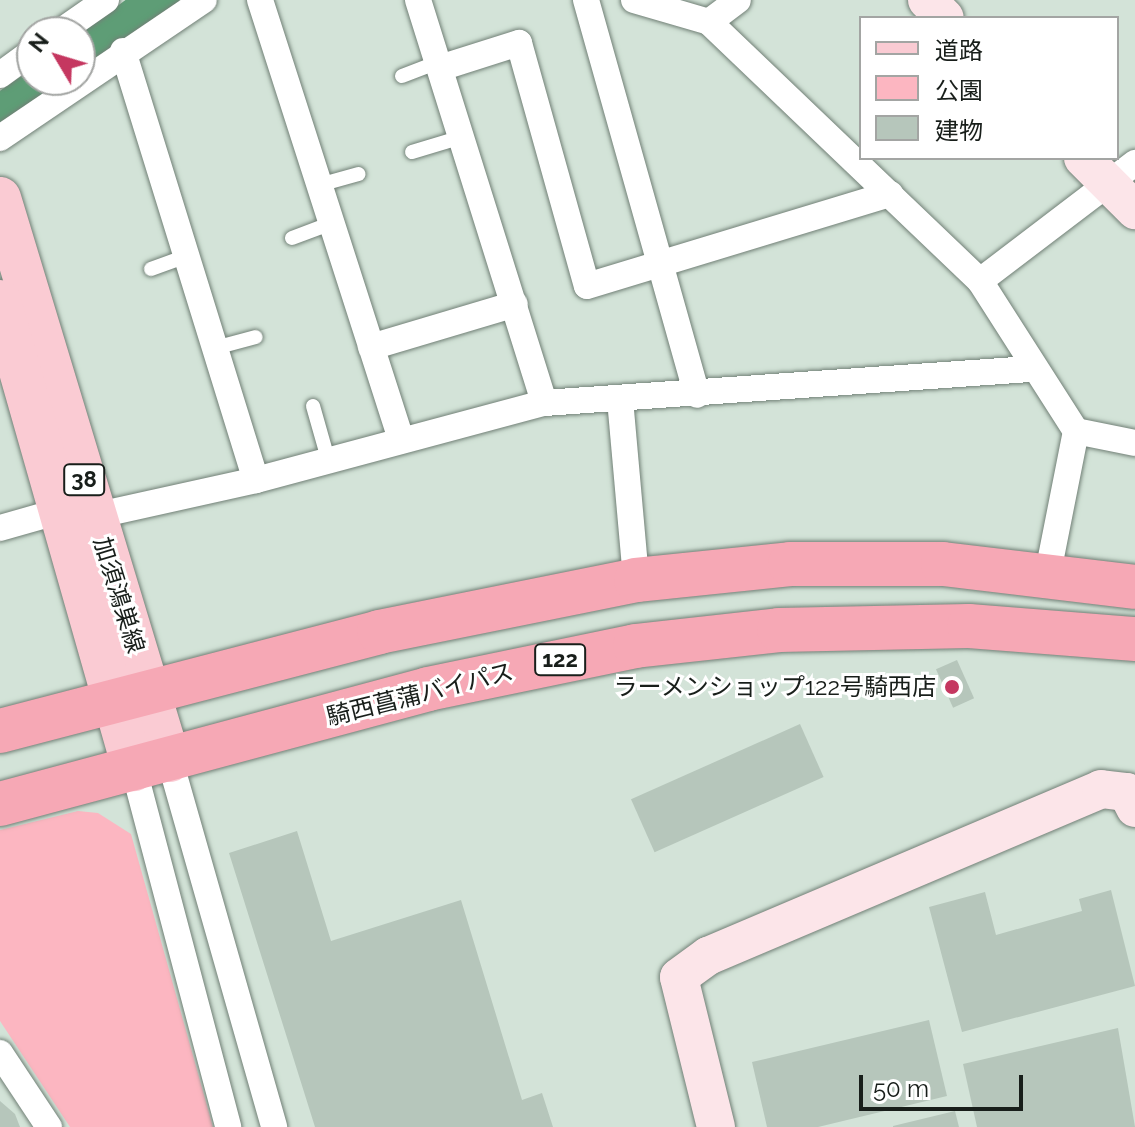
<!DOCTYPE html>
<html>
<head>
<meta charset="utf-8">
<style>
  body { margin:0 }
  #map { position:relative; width:1135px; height:1127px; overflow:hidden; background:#d3e3d8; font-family:Raleway,"Noto Sans JP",sans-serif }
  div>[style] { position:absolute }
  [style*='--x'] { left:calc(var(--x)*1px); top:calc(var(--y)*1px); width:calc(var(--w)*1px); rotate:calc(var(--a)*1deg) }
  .green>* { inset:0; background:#fcb6c1 }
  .river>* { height:40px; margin:-20px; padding:0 20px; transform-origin:20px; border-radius:20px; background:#5e9d76 }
  .building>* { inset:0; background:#b6c6bb; transform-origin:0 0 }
  .roads { filter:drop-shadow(0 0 2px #718076) drop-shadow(0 0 2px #718076) }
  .lane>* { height:14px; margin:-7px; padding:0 7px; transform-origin:7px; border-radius:7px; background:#fff }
  .street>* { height:26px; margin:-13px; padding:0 13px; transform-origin:13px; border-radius:13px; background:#fff }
  .secondary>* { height:38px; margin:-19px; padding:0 19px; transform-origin:19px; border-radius:19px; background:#fce5e9 }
  .primary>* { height:42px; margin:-21px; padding:0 21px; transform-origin:21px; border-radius:21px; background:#facbd3 }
  .highway>* { height:44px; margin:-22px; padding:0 22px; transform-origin:22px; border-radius:22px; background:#f6a8b5 }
  .dots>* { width:22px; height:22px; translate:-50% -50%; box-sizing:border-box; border:4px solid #fff; border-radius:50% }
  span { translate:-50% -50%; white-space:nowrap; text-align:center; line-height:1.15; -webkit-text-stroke:6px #fff; paint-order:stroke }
  .shield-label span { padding:2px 6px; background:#fff; border:2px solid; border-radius:6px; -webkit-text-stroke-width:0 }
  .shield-label { font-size:22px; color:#181e1a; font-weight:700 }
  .street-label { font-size:24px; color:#181e1a }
  .poi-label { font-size:24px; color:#181e1a }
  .right { translate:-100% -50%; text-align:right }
  .legend { position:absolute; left:859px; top:16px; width:260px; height:144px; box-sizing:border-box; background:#fff; border:2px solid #a3a5a3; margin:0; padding:10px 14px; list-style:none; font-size:24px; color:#181e1a }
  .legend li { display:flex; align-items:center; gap:16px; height:40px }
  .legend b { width:40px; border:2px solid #a3a5a3 }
  .north { position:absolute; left:16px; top:16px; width:80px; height:80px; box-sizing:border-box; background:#fff; border:2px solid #a3a5a3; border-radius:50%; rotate:308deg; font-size:22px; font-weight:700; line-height:32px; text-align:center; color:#181e1a }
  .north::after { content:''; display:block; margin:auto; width:28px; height:36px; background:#c53760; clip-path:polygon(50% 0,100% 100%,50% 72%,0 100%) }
  .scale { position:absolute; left:859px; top:1075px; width:164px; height:36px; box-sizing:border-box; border:4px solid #181e1a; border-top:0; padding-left:10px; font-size:24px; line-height:28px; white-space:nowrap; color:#181e1a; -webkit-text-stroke:6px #fff; paint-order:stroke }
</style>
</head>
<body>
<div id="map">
  <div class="green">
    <div style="clip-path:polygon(78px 811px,98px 813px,131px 834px,213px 1127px,70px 1127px,0 1021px,0 830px)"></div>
  </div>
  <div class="river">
    <div style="--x:80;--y:59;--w:99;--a:-36.8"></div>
    <div style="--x:0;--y:115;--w:62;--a:-34.5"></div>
  </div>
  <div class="building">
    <div style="left:957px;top:660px;width:42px;height:23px;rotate:66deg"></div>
    <div style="left:800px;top:724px;width:58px;height:185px;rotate:66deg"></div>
    <div style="clip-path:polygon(297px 831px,331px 941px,461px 900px,522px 1100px,542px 1093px,553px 1127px,315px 1127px,229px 853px)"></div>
    <div style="clip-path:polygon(1111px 890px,1135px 986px,962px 1032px,929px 907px,985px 892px,996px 935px,1082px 911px,1079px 899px)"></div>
    <div style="clip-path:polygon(929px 1020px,947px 1096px,818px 1127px,767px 1127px,752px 1062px)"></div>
    <div style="clip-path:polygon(1118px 1028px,1135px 1127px,977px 1127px,963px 1064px)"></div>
    <div style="clip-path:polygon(0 1101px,15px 1114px,20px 1127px,0 1127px)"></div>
    <div style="clip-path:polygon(955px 1111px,959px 1127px,893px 1127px,893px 1126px)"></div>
  </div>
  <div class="roads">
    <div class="lane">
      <div style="--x:402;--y:76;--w:39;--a:-21"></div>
      <div style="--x:412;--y:152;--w:52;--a:-16.7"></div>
      <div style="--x:319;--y:185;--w:41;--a:-15.4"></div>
      <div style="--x:292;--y:238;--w:43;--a:-20.6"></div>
      <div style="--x:151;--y:269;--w:38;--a:-20"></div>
      <div style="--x:215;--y:348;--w:42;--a:-15"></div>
      <div style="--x:313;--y:406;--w:55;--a:74.2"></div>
    </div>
    <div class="street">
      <div style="--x:260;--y:0;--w:461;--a:72.2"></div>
      <div style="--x:418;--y:0;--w:422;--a:72.6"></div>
      <div style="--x:586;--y:0;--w:410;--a:74.3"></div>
      <div style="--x:634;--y:0;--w:78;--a:16.3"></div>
      <div style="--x:709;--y:22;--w:375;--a:43.7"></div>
      <div style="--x:980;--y:281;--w:178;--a:57.4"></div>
      <div style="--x:1076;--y:431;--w:145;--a:101.2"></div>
      <div style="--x:709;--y:22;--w:36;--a:-37"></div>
      <div style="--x:60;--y:32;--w:56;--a:-34.8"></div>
      <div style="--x:123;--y:51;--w:449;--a:72.8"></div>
      <div style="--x:440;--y:68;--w:83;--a:-17.6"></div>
      <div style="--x:519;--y:43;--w:252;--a:74.4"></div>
      <div style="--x:587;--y:286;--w:317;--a:-16.9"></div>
      <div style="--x:0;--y:75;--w:39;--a:-36"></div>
      <div style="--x:0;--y:138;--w:246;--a:-34.1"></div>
      <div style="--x:980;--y:281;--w:195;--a:-37.3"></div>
      <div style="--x:371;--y:347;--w:150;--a:-16.6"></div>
      <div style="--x:620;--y:399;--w:182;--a:84.9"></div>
      <div style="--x:1076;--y:431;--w:60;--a:11.5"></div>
      <div style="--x:94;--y:516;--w:166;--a:-12.5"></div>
      <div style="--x:256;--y:480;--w:298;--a:-15"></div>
      <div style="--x:544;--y:403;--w:491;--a:-4"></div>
      <div style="--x:0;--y:528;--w:62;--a:-15.8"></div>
      <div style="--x:170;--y:761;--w:380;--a:74.1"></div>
      <div style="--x:134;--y:770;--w:369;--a:75.2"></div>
      <div style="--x:0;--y:1053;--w:89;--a:56.5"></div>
    </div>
    <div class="secondary">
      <div style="--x:927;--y:0;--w:25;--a:45"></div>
      <div style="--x:1083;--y:158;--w:74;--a:45"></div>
      <div style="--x:716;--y:1127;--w:154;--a:-103.9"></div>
      <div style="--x:679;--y:977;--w:36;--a:-36"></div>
      <div style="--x:708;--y:956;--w:427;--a:-23"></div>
      <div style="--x:1101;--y:789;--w:26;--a:7"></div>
      <div style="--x:1127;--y:792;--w:18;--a:63"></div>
    </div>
    <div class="primary">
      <div style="--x:0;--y:198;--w:588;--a:73.2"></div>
      <div style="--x:0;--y:301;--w:488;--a:74.1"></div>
    </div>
    <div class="highway">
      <div style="--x:0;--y:731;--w:392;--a:-14.6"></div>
      <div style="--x:379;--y:632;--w:262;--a:-11.4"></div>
      <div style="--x:636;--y:580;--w:155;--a:-5.9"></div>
      <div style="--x:790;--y:564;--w:153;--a:0"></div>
      <div style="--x:943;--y:564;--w:193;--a:6.8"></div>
      <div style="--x:0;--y:804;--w:443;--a:-15"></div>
      <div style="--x:428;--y:689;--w:211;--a:-11.7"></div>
      <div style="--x:635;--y:646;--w:145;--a:-6.3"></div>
      <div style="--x:779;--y:630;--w:190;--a:-1.2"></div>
      <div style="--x:969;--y:626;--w:167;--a:4.5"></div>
    </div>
  </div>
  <div class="dots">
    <div style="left:952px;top:687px;background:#c53760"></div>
  </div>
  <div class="shield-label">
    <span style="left:84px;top:480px">38</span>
    <span style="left:560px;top:660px">122</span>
  </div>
  <div class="street-label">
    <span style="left:119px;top:595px;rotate:73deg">加須鴻巣線</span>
    <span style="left:420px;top:694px;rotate:-14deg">騎西菖蒲バイパス</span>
  </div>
  <div class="poi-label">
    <span class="right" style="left:936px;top:687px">ラーメンショップ122号騎西店</span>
  </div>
  <ul class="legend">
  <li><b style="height:10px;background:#facbd3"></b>道路</li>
  <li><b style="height:22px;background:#fcb6c1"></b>公園</li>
  <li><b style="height:22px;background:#b6c6bb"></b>建物</li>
  </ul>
  <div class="north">N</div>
  <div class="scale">50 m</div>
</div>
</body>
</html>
